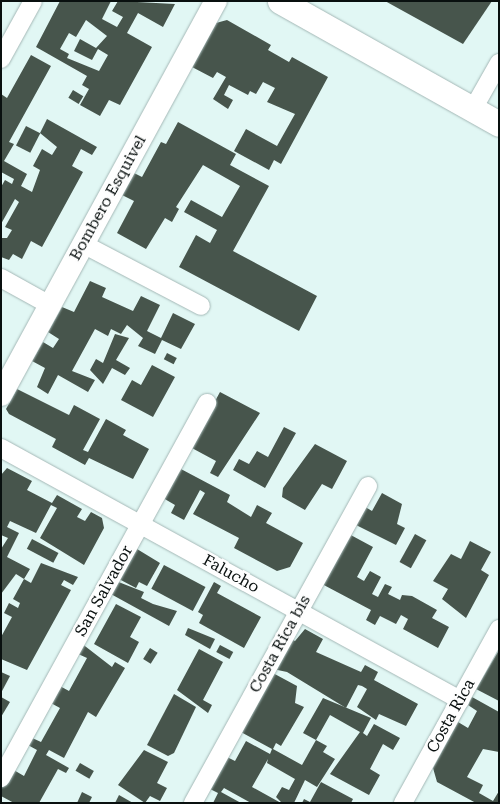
<!DOCTYPE html>
<html>
<head>
<meta charset="utf-8">
<style>
  body { margin:0 }
  #map { position:relative; width:500px; height:804px; overflow:hidden; background:#e1f7f4; font-family:"Roboto Serif",serif }
  div>[style] { position:absolute }
  [style*='--x'] { left:calc(var(--x)*1px); top:calc(var(--y)*1px); width:calc(var(--w)*1px); rotate:calc(var(--a)*1deg) }
  .building>* { inset:0; background:#47554c; transform-origin:0 0 }
  .roads { filter:drop-shadow(0 0 1px #a4b8b6) drop-shadow(0 0 1px #a4b8b6) }
  .minor>* { height:18px; margin:-9px; padding:0 9px; transform-origin:9px; border-radius:9px; background:#fff }
  .tertiary>* { height:22px; margin:-11px; padding:0 11px; transform-origin:11px; border-radius:11px; background:#fff }
  .secondary>* { height:25px; margin:-12.5px; padding:0 12.5px; transform-origin:12.5px; border-radius:12.5px; background:#fff }
  span { translate:-50% -50%; white-space:nowrap; text-align:center; line-height:1.15; -webkit-text-stroke:5px #fefefe; paint-order:stroke }
  .street-label { font-size:16px; color:#09100f }
  .frame { position:absolute; inset:0; border:2px solid #09100f; pointer-events:none }
</style>
</head>
<body>
<div id="map">
  <div class="building">
    <div style="clip-path:polygon(evenodd,60px 1px,111px 1px,102px 19px,117px 27px,123px 17px,112px 11px,118px 1px,175px 4px,163px 27px,138px 13px,127px 33px,152px 47px,120px 105px,109px 100px,100px 116px,80px 105px,89px 89px,82px 85px,87px 76px,36px 47px,60px 1px,86px 20px,107px 36px,96px 48px,80px 39px,74px 51px,92px 60px,98px 49px,108px 55px,99px 71px,67px 58px,69px 54px,60px 49px,69px 33px,76px 37px,86px 20px)"></div>
    <div style="clip-path:polygon(385px 1px,492px 1px,463px 44px)"></div>
    <div style="clip-path:polygon(227px 20px,271px 45px,268px 50px,289px 62px,292px 57px,328px 77px,281px 164px,274px 160px,269px 170px,234px 151px,246px 129px,277px 146px,295px 114px,267px 102px,275px 88px,263px 82px,256px 94px,250px 91px,248px 95px,229px 85px,224px 95px,233px 100px,228px 109px,213px 99px,226px 77px,217px 72px,213px 78px,192px 67px,216px 23px)"></div>
    <div style="clip-path:polygon(31px 55px,51px 66px,9px 142px,14px 144px,4px 161px,27px 174px,21px 186px,32px 192px,40px 170px,33px 166px,42px 149px,52px 155px,57px 147px,40px 133px,47px 119px,97px 147px,92px 155px,81px 149px,72px 166px,83px 172px,42px 247px,31px 241px,22px 259px,13px 254px,9px 260px,1px 257px,1px 238px,7px 238px,12px 230px,5px 227px,19px 202px,15px 199px,1px 224px,1px 187px,5px 180px,12px 184px,14px 179px,1px 172px,1px 94px,7px 98px)"></div>
    <div style="left:73px;top:90px;width:12px;height:9px;rotate:31deg"></div>
    <div style="clip-path:polygon(178px 122px,236px 154px,230px 165px,269px 186px,233px 251px,317px 296px,299px 331px,179px 267px,196px 235px,210px 243px,217px 230px,184px 212px,191px 200px,222px 217px,240px 186px,203px 165px,176px 207px,179px 209px,172px 222px,165px 218px,146px 249px,117px 233px,134px 201px,122px 195px,134px 173px,142px 177px,161px 142px,166px 144px)"></div>
    <div style="left:26px;top:126px;width:16px;height:22px;rotate:27deg"></div>
    <div style="clip-path:polygon(90px 281px,106px 288px,102px 297px,133px 311px,141px 296px,160px 305px,147px 331px,161px 338px,173px 313px,195px 324px,181px 349px,162px 340px,155px 354px,138px 346px,143px 338px,127px 325px,121px 334px,111px 329px,108px 336px,95px 329px,72px 371px,95px 380px,88px 392px,58px 375px,48px 394px,37px 387px,45px 368px,32px 361px,43px 342px,53px 348px,59px 339px,48px 332px,62px 307px,74px 312px)"></div>
    <div style="clip-path:polygon(115px 334px,129px 338px,116px 360px,130px 368px,125px 375px,112px 368px,103px 384px,90px 370px,96px 359px,103px 363px)"></div>
    <div style="left:167px;top:353px;width:11px;height:7px;rotate:27deg"></div>
    <div style="clip-path:polygon(152px 365px,175px 377px,153px 417px,121px 400px,132px 380px,141px 385px)"></div>
    <div style="clip-path:polygon(17px 389px,69px 415px,74px 405px,100px 419px,83px 450px,88px 452px,106px 419px,126px 430px,123px 435px,149px 449px,133px 479px,89px 458px,85px 465px,52px 447px,56px 439px,9px 414px,6px 409px)"></div>
    <div style="clip-path:polygon(220px 392px,260px 413px,218px 477px,210px 473px,216px 461px,190px 447px)"></div>
    <div style="clip-path:polygon(284px 427px,296px 433px,265px 488px,233px 470px,239px 459px,249px 464px,257px 451px,268px 457px)"></div>
    <div style="clip-path:polygon(315px 444px,347px 461px,332px 489px,322px 484px,305px 510px,282px 497px,283px 488px)"></div>
    <div style="clip-path:polygon(7px 468px,32px 481px,27px 490px,52px 503px,57px 495px,82px 509px,77px 517px,85px 521px,91px 512px,102px 518px,104px 528px,84px 565px,40px 538px,57px 508px,51px 505px,36px 533px,10px 521px,7px 527px,19px 533px,7px 557px,30px 569px,24px 579px,31px 583px,41px 563px,78px 577px,73px 585px,64px 580px,61px 585px,71px 590px,27px 670px,1px 659px,1px 637px,12px 617px,4px 613px,9px 603px,18px 608px,20px 603px,13px 599px,24px 579px,16px 574px,1px 594px,1px 549px,8px 538px,1px 535px,1px 475px)"></div>
    <div style="clip-path:polygon(179px 468px,230px 495px,227px 502px,251px 517px,257px 505px,272px 513px,266px 523px,303px 543px,290px 567px,277px 571px,234px 548px,239px 538px,193px 514px,205px 493px,200px 490px,184px 520px,171px 513px,175px 505px,163px 498px)"></div>
    <div style="clip-path:polygon(382px 493px,402px 504px,397px 524px,405px 528px,396px 545px,352px 523px,362px 505px,372px 511px)"></div>
    <div style="clip-path:polygon(347px 533px,373px 547px,357px 577px,364px 581px,370px 571px,381px 577px,372px 594px,378px 597px,385px 584px,392px 587px,388px 594px,400px 600px,402px 595px,412px 596px,437px 610px,432px 618px,449px 627px,438px 648px,403px 629px,408px 619px,401px 615px,396px 624px,380px 616px,375px 625px,366px 620px,371px 610px,320px 583px)"></div>
    <div style="left:415px;top:534px;width:13px;height:32px;rotate:29deg"></div>
    <div style="left:32px;top:539px;width:30px;height:11px;rotate:28deg"></div>
    <div style="clip-path:polygon(470px 541px,491px 552px,481px 570px,489px 575px,466px 618px,442px 599px,448px 589px,433px 581px,451px 554px,461px 559px)"></div>
    <div style="clip-path:polygon(137px 549px,160px 563px,147px 586px,139px 582px,136px 588px,117px 578px)"></div>
    <div style="left:164px;top:565px;width:47px;height:27px;rotate:28deg"></div>
    <div style="clip-path:polygon(116px 581px,144px 592px,141px 598px,153px 604px,177px 611px,169px 626px,109px 593px)"></div>
    <div style="clip-path:polygon(214px 582px,221px 586px,217px 593px,261px 617px,244px 648px,199px 623px,203px 615px,198px 612px)"></div>
    <div style="clip-path:polygon(116px 604px,141px 617px,130px 637px,139px 642px,128px 663px,94px 644px)"></div>
    <div style="clip-path:polygon(188px 628px,215px 639px,210px 649px,185px 635px)"></div>
    <div style="clip-path:polygon(305px 629px,323px 639px,316px 652px,361px 672px,365px 665px,378px 672px,374px 680px,418px 704px,406px 726px,379px 714px,376px 720px,357px 707px,367px 689px,362px 686px,358px 685px,346px 708px,287px 672px,273px 669px,289px 638px,295px 641px)"></div>
    <div style="clip-path:polygon(81px 643px,112px 667px,115px 662px,125px 668px,96px 717px,88px 712px,64px 758px,49px 750px,46px 755px,69px 768px,66px 773px,58px 769px,39px 803px,14px 803px,1px 796px,1px 789px,12px 769px,24px 776px,37px 750px,26px 744px,30px 737px,41px 742px,60px 708px,49px 702px,58px 685px,69px 691px,87px 658px,76px 653px)"></div>
    <div style="left:220px;top:645px;width:15px;height:8px;rotate:28deg"></div>
    <div style="left:150px;top:648px;width:9px;height:13px;rotate:32deg"></div>
    <div style="clip-path:polygon(199px 649px,223px 662px,203px 700px,212px 705px,208px 713px,177px 690px)"></div>
    <div style="clip-path:polygon(499px 650px,499px 701px,476px 689px)"></div>
    <div style="clip-path:polygon(1px 672px,10px 676px,1px 693px)"></div>
    <div style="clip-path:polygon(271px 672px,297px 686px,295px 703px,304px 707px,281px 746px,276px 743px,273px 749px,302px 765px,316px 740px,327px 746px,323px 752px,335px 759px,317px 787px,305px 780px,294px 803px,282px 803px,276px 797px,282px 787px,289px 790px,295px 779px,267px 763px,268px 759px,252px 787px,281px 803px,251px 803px,224px 788px,221px 792px,241px 803px,213px 803px,218px 793px,208px 788px,225px 756px,235px 761px,246px 741px,270px 754px,272px 749px,239px 731px)"></div>
    <div style="clip-path:polygon(174px 694px,196px 707px,174px 753px,168px 756px,147px 745px)"></div>
    <div style="clip-path:polygon(1px 697px,10px 702px,1px 717px)"></div>
    <div style="clip-path:polygon(472px 697px,499px 712px,499px 752px,483px 749px,467px 777px,483px 785px,479px 793px,493px 801px,499px 791px,499px 803px,476px 803px,437px 782px,433px 768px,458px 722px,468px 728px,477px 711px,468px 705px)"></div>
    <div style="clip-path:polygon(323px 698px,371px 718px,363px 733px,367px 736px,374px 724px,400px 738px,393px 750px,383px 744px,370px 769px,380px 775px,369px 795px,330px 774px,360px 732px,330px 715px,316px 740px,303px 733px)"></div>
    <div style="clip-path:polygon(144px 750px,168px 762px,157px 783px,167px 788px,160px 801px,150px 796px,145px 803px,118px 785px)"></div>
    <div style="left:80px;top:763px;width:16px;height:9px;rotate:30deg"></div>
    <div style="clip-path:polygon(321px 782px,353px 799px,351px 803px,302px 803px,304px 799px,310px 802px)"></div>
    <div style="clip-path:polygon(82px 792px,92px 797px,89px 803px,77px 803px)"></div>
    <div style="clip-path:polygon(119px 795px,133px 803px,115px 803px)"></div>
  </div>
  <div class="roads">
    <div class="minor">
      <div style="--x:1;--y:59;--w:66;--a:-61.1"></div>
      <div style="--x:473;--y:109;--w:53;--a:-60.5"></div>
      <div style="--x:83;--y:244;--w:133;--a:27.7"></div>
      <div style="--x:1;--y:278;--w:56;--a:28.9"></div>
      <div style="--x:1;--y:448;--w:524;--a:28.77"></div>
      <div style="--x:1;--y:778;--w:428;--a:-61.2"></div>
      <div style="--x:193;--y:803;--w:362;--a:-61.1"></div>
      <div style="--x:403;--y:803;--w:199;--a:-61.1"></div>
    </div>
    <div class="tertiary">
      <div style="--x:1;--y:395;--w:449;--a:-61.4"></div>
    </div>
    <div class="secondary">
      <div style="--x:280;--y:1;--w:251;--a:29.3"></div>
    </div>
  </div>
  <div class="street-label">
    <span style="left:108px;top:198px;rotate:-61deg">Bombero Esquivel</span>
    <span style="left:231px;top:574px;rotate:29deg">Falucho</span>
    <span style="left:104px;top:591px;rotate:-61deg">San Salvador</span>
    <span style="left:280px;top:644px;rotate:-61deg">Costa Rica bis</span>
    <span style="left:451px;top:716px;rotate:-61deg">Costa Rica</span>
  </div>
  <div class="frame"></div>
</div>
</body>
</html>
